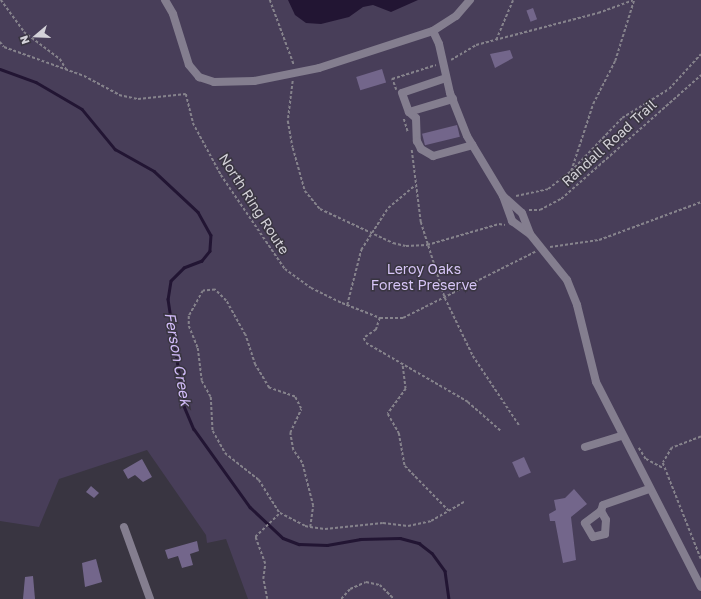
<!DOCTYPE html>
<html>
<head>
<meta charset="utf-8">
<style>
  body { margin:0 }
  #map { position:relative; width:701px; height:599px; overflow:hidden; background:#393541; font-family:"Golos Text",sans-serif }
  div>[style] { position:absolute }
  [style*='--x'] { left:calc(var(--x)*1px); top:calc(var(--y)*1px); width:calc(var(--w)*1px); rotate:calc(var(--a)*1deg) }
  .green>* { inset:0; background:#483e59 }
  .water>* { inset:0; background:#221533 }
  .stream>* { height:2.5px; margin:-1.25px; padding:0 1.25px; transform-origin:1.25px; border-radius:1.25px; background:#221533 }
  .building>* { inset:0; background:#73668b; transform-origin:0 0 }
  .path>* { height:1.5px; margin-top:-0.75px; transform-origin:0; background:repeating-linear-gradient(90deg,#86838c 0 3px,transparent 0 5px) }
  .minor>* { height:8px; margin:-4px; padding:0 4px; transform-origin:4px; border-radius:4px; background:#847e8f }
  span { translate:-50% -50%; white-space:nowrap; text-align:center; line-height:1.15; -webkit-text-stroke:3px #393541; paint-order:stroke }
  .street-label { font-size:14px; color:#d3d1d8 }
  .park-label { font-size:14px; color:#d7c5f7 }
  .water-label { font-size:15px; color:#d2bcf9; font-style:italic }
  .north { position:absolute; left:16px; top:16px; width:40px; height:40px; -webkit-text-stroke:3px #393541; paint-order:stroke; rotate:251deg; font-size:11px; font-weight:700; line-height:16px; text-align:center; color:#d3d1d8 }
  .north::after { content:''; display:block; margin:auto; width:14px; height:18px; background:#d3d1d8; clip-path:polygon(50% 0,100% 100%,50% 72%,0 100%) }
</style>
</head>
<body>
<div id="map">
  <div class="green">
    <div style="clip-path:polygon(0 0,701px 0,701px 599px,248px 599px,226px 539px,207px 543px,206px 535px,147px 450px,59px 479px,39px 527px,0 521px)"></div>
  </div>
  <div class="water">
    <div style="clip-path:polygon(288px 0,418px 0,391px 12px,373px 5px,363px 7px,349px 17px,321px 24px,306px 23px,295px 15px)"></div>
  </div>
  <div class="stream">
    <div style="--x:0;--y:69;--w:38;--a:20"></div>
    <div style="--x:36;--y:82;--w:53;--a:30.4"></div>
    <div style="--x:82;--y:109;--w:52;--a:50.5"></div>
    <div style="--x:115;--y:149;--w:45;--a:29.4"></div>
    <div style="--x:154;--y:171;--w:60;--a:43"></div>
    <div style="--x:198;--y:212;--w:26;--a:61"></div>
    <div style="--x:211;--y:235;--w:16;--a:94"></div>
    <div style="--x:210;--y:251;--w:13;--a:129"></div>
    <div style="--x:202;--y:261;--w:19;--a:159"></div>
    <div style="--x:184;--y:268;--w:18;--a:135"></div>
    <div style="--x:171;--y:281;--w:18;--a:99"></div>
    <div style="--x:168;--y:299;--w:108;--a:81.5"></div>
    <div style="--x:184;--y:406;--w:25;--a:67"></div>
    <div style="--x:194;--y:429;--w:96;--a:54.3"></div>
    <div style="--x:250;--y:507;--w:45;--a:43.2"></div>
    <div style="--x:283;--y:538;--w:17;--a:21"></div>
    <div style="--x:299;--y:544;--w:28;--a:2"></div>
    <div style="--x:327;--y:545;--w:34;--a:-10"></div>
    <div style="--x:360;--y:539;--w:40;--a:-1.4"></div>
    <div style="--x:400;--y:538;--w:20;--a:15"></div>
    <div style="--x:419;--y:543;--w:16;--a:38"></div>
    <div style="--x:432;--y:553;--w:22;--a:54"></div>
    <div style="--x:445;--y:571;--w:28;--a:82"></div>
  </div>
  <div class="building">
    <div style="left:533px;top:8px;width:12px;height:7px;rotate:70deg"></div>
    <div style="clip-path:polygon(510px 50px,513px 58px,495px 68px,490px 54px)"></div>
    <div style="left:382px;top:69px;width:14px;height:27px;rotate:73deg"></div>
    <div style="left:457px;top:125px;width:12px;height:36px;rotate:76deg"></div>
    <div style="left:524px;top:457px;width:17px;height:13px;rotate:66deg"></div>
    <div style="clip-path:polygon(142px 459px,152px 477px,143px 482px,135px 475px,128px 479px,123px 470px)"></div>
    <div style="clip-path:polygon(91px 486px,99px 493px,94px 498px,86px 492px)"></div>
    <div style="clip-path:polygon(574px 489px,587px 504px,571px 517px,576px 560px,563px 563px,555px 521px,550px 521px,549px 514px,556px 510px,554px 500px,565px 498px)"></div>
    <div style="clip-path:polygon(197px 541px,199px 551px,190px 554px,193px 565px,182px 568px,178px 556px,168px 559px,165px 550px)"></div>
    <div style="clip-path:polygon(96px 559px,102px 582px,85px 587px,82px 563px)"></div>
    <div style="clip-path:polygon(33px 576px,35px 599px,23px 599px,25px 577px)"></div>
  </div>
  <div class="path">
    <div style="--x:1;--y:0;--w:39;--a:54"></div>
    <div style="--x:24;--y:32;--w:45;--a:36.9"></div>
    <div style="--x:60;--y:59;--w:12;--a:59"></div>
    <div style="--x:270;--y:0;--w:69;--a:69.7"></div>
    <div style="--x:496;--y:40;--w:43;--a:-67"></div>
    <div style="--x:0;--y:42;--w:6;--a:51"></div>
    <div style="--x:4;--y:47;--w:85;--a:19.9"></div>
    <div style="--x:84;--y:76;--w:40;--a:28"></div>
    <div style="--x:119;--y:95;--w:19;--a:12"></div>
    <div style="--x:138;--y:99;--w:48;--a:-5.9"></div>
    <div style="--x:186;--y:94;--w:30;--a:76"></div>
    <div style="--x:193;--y:123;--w:59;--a:61.7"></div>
    <div style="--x:221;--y:175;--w:114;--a:55.8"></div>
    <div style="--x:285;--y:269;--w:32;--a:36"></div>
    <div style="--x:311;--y:288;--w:34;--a:26"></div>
    <div style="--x:342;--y:303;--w:41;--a:21.5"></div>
    <div style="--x:380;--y:318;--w:23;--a:0"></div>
    <div style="--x:403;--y:318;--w:148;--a:-26.6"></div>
    <div style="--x:451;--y:60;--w:29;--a:-31"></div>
    <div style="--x:476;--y:45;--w:126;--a:-14.7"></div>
    <div style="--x:598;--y:13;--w:37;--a:-20"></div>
    <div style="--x:293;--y:81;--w:40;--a:97.1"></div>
    <div style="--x:288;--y:121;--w:27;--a:80"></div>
    <div style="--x:293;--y:148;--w:45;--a:74.4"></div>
    <div style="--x:305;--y:191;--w:23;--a:50"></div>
    <div style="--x:320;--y:209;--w:81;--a:25"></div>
    <div style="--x:393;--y:243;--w:13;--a:13"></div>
    <div style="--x:406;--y:246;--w:21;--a:-3"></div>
    <div style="--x:427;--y:245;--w:75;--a:-16.3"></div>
    <div style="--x:499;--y:224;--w:6;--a:9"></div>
    <div style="--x:396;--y:90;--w:12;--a:-110"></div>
    <div style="--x:392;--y:79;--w:46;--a:-17.7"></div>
    <div style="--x:404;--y:119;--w:14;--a:73"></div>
    <div style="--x:412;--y:150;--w:73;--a:82.9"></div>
    <div style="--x:421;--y:222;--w:80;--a:72.5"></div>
    <div style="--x:445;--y:298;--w:64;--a:64.2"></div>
    <div style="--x:473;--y:356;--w:83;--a:56.3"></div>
    <div style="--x:571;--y:171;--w:74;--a:-46.1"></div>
    <div style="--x:622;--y:118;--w:55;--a:-31.7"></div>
    <div style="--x:669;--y:89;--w:47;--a:-47.6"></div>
    <div style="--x:516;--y:196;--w:33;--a:-12"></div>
    <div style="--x:548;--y:189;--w:29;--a:-38"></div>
    <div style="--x:571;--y:171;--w:71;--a:-71.8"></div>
    <div style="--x:593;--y:104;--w:48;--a:-62.9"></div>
    <div style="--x:615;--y:61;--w:64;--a:-72.7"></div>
    <div style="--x:529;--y:210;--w:11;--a:0"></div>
    <div style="--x:540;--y:210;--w:24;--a:-28"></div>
    <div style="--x:561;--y:199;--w:187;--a:-41.5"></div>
    <div style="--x:550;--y:247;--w:49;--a:-8.1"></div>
    <div style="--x:599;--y:240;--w:109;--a:-20.4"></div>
    <div style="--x:347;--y:305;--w:57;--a:-75.7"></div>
    <div style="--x:361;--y:250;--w:50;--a:-57.3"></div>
    <div style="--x:388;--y:208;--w:35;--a:-40"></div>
    <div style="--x:380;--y:318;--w:13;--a:108"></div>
    <div style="--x:376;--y:330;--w:14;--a:146"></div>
    <div style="--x:364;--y:338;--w:5;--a:68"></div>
    <div style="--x:366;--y:343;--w:118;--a:30"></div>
    <div style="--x:468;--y:402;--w:44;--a:41.3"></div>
    <div style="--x:403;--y:366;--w:23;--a:83"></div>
    <div style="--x:406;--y:389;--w:31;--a:126"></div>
    <div style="--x:388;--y:414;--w:22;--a:60"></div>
    <div style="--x:399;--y:433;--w:34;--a:80"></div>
    <div style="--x:405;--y:466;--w:62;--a:45.7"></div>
    <div style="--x:701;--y:437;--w:31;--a:159"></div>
    <div style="--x:672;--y:448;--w:17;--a:121"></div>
    <div style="--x:663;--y:463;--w:103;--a:68.4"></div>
    <div style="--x:639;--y:448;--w:13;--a:58"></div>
    <div style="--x:646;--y:459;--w:19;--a:28"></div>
    <div style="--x:310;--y:527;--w:21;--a:-82"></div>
    <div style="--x:313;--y:506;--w:44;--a:-104.3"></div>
    <div style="--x:302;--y:463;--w:16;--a:-125"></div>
    <div style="--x:293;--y:450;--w:17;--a:-100"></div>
    <div style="--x:290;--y:433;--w:26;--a:-65"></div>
    <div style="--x:301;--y:409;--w:13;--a:-117"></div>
    <div style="--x:295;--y:397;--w:28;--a:-161"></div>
    <div style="--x:269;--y:388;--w:27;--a:-121"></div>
    <div style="--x:255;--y:365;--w:32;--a:-108"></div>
    <div style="--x:245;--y:335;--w:39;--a:-119"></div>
    <div style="--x:226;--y:301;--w:16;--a:-135"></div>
    <div style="--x:215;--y:290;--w:12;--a:175"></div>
    <div style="--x:203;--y:291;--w:29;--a:119"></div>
    <div style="--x:189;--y:316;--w:10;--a:90"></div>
    <div style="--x:189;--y:326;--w:24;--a:68"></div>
    <div style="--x:198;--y:348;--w:33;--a:83"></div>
    <div style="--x:202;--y:381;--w:18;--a:61"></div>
    <div style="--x:211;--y:397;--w:34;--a:87"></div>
    <div style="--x:213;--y:431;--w:25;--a:61"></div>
    <div style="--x:225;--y:453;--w:43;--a:38.5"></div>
    <div style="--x:259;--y:480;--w:39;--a:58"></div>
    <div style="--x:280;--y:513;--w:28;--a:27"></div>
    <div style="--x:305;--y:526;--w:5;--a:11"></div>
    <div style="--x:310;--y:527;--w:15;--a:8"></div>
    <div style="--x:325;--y:529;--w:58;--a:-5.9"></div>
    <div style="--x:383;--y:523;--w:25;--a:7"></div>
    <div style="--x:408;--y:526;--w:24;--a:-12"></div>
    <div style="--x:431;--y:521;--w:38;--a:-30"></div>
    <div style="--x:267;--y:599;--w:20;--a:-101"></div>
    <div style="--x:263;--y:579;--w:15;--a:-82"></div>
    <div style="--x:265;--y:564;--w:29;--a:-110"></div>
    <div style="--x:255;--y:537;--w:35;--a:-44"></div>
    <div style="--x:341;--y:599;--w:13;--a:-48"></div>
    <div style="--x:350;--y:589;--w:17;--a:-24"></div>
    <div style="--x:366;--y:582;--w:14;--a:12"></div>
    <div style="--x:380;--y:585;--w:20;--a:45"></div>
  </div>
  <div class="minor">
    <div style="--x:165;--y:0;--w:16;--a:60"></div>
    <div style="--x:173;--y:14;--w:53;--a:72.6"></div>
    <div style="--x:189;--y:65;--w:16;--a:50"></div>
    <div style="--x:199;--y:77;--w:16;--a:18"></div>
    <div style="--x:214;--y:82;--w:40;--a:-1.4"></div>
    <div style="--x:254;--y:81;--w:66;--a:-11.3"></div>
    <div style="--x:319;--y:68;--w:120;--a:-18"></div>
    <div style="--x:470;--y:0;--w:21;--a:131"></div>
    <div style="--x:456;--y:16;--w:27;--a:147"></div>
    <div style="--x:433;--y:31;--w:14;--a:65"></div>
    <div style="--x:439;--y:44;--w:50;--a:77.3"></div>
    <div style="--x:450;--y:93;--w:46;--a:68.4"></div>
    <div style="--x:467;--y:136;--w:70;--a:59"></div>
    <div style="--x:503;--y:196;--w:27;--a:70"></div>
    <div style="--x:512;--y:221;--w:22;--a:36"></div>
    <div style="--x:530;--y:234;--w:59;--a:51.2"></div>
    <div style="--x:567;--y:280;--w:27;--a:68"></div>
    <div style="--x:577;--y:305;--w:79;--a:76.1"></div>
    <div style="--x:596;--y:382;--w:230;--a:62.9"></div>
    <div style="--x:446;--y:78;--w:46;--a:161.2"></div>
    <div style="--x:402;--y:93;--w:20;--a:70"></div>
    <div style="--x:409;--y:112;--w:46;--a:-16.5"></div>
    <div style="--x:409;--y:112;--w:9;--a:41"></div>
    <div style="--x:416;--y:118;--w:23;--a:88"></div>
    <div style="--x:417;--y:141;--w:9;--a:63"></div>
    <div style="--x:421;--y:149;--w:14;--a:30"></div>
    <div style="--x:433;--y:156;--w:41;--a:-15.4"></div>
    <div style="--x:503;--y:196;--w:25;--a:42"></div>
    <div style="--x:522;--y:213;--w:22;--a:69"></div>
    <div style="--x:585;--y:447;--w:39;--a:-17"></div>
    <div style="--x:601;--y:511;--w:10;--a:61"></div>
    <div style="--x:606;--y:520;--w:14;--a:94"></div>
    <div style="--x:605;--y:534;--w:12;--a:166"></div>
    <div style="--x:593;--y:537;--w:16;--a:-120"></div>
    <div style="--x:585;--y:523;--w:20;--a:-37"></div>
    <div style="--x:601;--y:511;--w:6;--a:-72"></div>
    <div style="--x:603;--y:505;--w:49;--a:-19.2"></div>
    <div style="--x:124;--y:527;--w:77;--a:70.1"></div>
  </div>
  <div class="street-label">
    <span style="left:609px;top:143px;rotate:-42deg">Randall Road Trail</span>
    <span style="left:254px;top:204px;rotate:57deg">North Ring Route</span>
  </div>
  <div class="park-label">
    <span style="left:424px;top:277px">Leroy Oaks<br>Forest Preserve</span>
  </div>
  <div class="water-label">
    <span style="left:178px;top:359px;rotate:80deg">Ferson Creek</span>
  </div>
  <div class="north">N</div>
</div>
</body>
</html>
